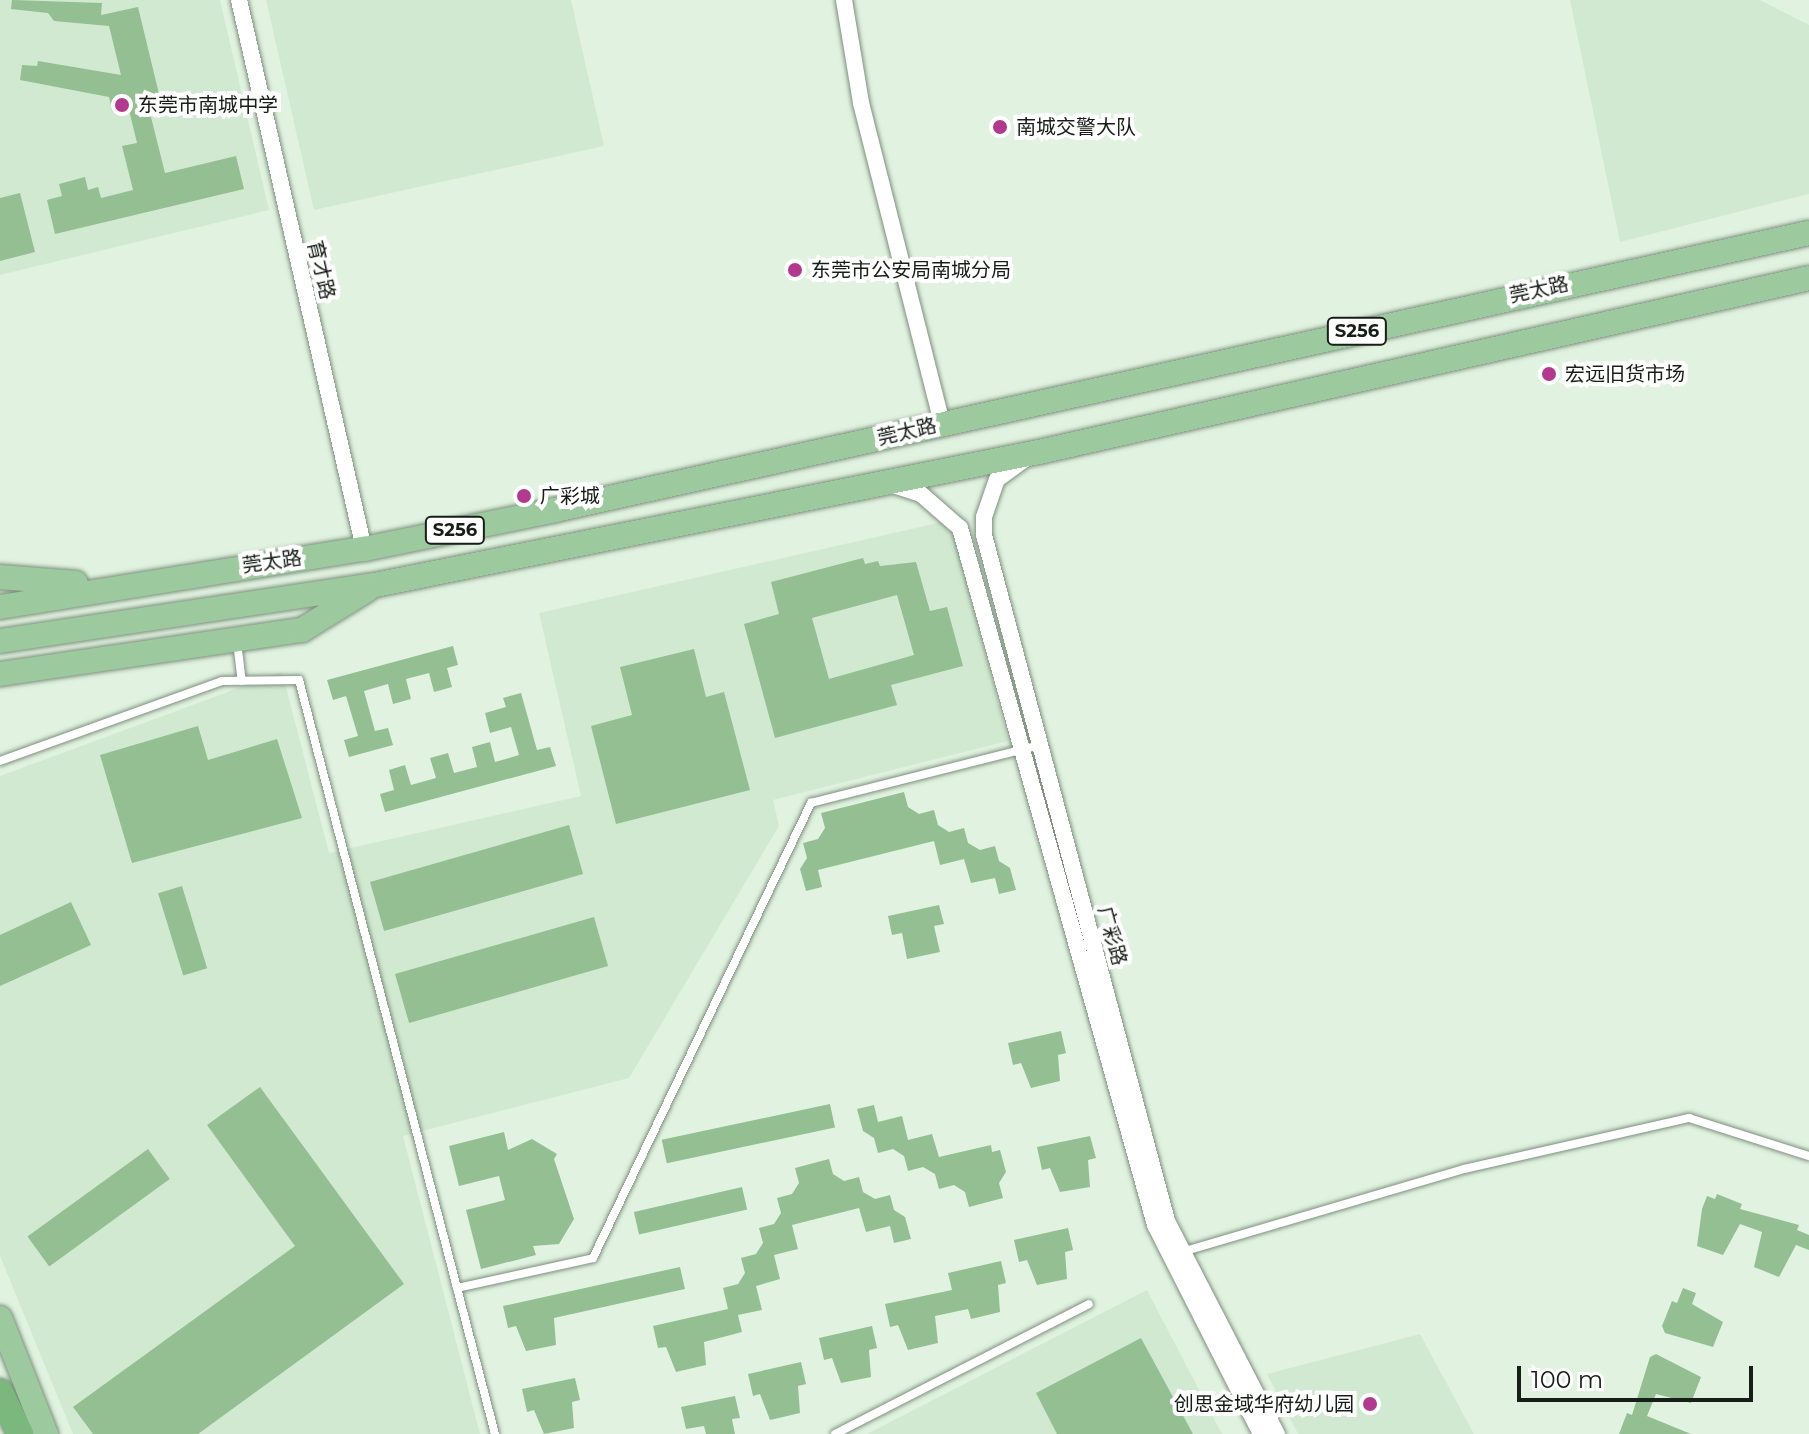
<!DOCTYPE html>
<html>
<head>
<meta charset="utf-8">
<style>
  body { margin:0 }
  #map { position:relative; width:1809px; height:1434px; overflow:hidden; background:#e1f3e0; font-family:Montserrat,"Noto Sans SC",sans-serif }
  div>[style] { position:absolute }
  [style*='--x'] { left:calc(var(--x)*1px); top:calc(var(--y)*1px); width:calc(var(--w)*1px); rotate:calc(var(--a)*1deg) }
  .built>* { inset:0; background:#d1e9d1 }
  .building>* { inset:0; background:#93bf93; transform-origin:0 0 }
  .roads { filter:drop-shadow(0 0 2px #7e8f7e) drop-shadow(0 0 2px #7e8f7e) }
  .service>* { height:8px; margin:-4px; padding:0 4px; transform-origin:4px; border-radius:4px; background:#fff }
  .minor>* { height:16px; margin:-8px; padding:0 8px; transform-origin:8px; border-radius:8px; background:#fff }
  .primary>* { height:24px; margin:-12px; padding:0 12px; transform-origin:12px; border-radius:12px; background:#9cca9e }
  .trunk>* { height:26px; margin:-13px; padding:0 13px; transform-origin:13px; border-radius:13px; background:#7bb87e }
  .dots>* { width:22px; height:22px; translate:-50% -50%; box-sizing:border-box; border:4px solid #fff; border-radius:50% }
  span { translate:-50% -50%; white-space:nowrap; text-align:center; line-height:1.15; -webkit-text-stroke:8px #fff; paint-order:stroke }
  .shield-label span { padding:2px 6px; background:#fff; border:2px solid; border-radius:6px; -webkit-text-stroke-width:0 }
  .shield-label { font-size:18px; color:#171d17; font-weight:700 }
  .poi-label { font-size:20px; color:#171d17 }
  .left { translate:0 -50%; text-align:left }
  .right { translate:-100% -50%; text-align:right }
  .street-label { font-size:20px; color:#171d17 }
  .scale { position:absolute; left:1517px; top:1366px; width:236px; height:36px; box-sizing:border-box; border:4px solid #171d17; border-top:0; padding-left:10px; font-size:24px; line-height:28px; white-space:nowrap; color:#171d17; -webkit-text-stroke:6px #fff; paint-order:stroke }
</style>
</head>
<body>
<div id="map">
  <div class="built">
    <div style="clip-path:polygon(0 0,220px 0,269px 210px,0 275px)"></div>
    <div style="clip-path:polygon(266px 0,571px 0,604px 146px,314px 210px)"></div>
    <div style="clip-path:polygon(1570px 0,1760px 0,1809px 25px,1809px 194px,1620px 242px)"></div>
    <div style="clip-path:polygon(951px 520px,1008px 741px,773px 800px,779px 826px,629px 1078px,403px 1136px,480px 1434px,73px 1434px,0 1256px,0 776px,282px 672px,329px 853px,581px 796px,539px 613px)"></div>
    <div style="clip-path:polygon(1147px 1290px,1222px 1434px,867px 1434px)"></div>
    <div style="clip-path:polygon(1420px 1334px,1474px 1434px,1298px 1434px,1267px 1374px)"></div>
  </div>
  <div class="building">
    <div style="clip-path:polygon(12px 0,102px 3px,101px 15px,138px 7px,160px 98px,147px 101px,165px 173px,236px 156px,244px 189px,55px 234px,47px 200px,62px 196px,59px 184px,85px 177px,88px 190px,98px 187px,101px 198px,133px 190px,122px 146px,137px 143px,128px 106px,112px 110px,109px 97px,20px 80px,22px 65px,37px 66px,38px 61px,121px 75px,109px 26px,54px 21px,48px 13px,11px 9px)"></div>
    <div style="clip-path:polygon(20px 193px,35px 252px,0 261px,0 198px)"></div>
    <div style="clip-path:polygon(evenodd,863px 558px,865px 564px,878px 561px,880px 566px,916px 562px,930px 611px,947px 607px,963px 666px,891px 685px,897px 705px,775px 738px,744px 624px,779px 614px,771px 582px,863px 558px,897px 595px,914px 655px,829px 679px,812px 618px,897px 595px)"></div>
    <div style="clip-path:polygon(453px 646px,458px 665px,447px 668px,452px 687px,434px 692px,429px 673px,406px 679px,411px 699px,393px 704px,388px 684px,364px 691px,375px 731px,388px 728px,393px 745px,349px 757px,344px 740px,358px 736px,346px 696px,333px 700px,327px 680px)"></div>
    <div style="clip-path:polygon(694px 649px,706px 697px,724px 692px,750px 790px,616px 824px,591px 726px,632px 715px,620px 667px)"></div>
    <div style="clip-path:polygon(521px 693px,537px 750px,550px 747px,556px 766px,385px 812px,380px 794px,394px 790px,389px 770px,405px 765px,411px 785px,436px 778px,430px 758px,448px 753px,454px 773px,477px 767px,472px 747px,490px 742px,495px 762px,519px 755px,511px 727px,490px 733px,485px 713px,506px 707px,503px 698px)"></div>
    <div style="clip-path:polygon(198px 726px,208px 760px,277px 739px,302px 818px,132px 863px,100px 755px)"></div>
    <div style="clip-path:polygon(904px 792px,908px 807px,919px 814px,934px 810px,938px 825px,949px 832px,964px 828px,968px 843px,980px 850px,995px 846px,999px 861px,1010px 868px,1016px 890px,999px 894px,995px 878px,971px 883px,964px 859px,940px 865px,934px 841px,818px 870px,822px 887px,806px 891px,800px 869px,807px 858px,803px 843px,818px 839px,825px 828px,821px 813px)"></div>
    <div style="left:569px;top:825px;width:51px;height:207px;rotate:74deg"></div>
    <div style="left:182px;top:886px;width:86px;height:25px;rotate:73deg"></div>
    <div style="clip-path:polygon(71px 902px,91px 945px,0 986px,0 935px)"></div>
    <div style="clip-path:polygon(939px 905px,944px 924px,934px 926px,940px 952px,907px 959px,902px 933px,892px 935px,888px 916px)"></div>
    <div style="left:594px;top:917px;width:51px;height:207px;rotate:74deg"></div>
    <div style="clip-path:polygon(1061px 1031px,1066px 1053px,1058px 1055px,1060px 1081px,1031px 1088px,1021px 1063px,1013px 1065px,1008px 1043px)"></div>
    <div style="clip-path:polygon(260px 1087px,404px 1284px,198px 1434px,93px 1434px,73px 1407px,295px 1246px,207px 1125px)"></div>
    <div style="left:830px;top:1104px;width:24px;height:172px;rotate:78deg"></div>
    <div style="clip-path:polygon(874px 1105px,878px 1122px,902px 1116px,908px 1140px,932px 1134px,939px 1157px,991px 1145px,992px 1152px,1000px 1150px,1006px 1172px,999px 1183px,1003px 1198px,969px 1207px,965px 1192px,954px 1185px,939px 1189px,935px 1174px,923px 1167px,908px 1171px,904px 1156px,893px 1149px,878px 1153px,874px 1138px,863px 1131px,857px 1109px)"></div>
    <div style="clip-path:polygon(504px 1132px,508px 1150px,532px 1139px,557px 1154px,554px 1159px,574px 1219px,559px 1244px,533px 1246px,536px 1255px,481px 1269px,466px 1210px,505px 1200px,499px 1176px,459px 1186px,449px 1146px)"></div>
    <div style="clip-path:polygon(1090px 1136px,1096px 1158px,1088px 1160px,1090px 1187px,1060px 1192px,1050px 1168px,1042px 1170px,1037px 1147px)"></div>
    <div style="left:148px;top:1149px;width:37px;height:149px;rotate:54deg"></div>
    <div style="clip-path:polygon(829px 1159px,833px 1174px,844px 1181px,859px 1177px,863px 1192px,875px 1199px,890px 1195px,894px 1210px,905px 1217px,911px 1239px,894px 1243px,890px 1226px,866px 1232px,859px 1208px,792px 1225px,798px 1249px,774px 1255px,780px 1279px,756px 1286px,762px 1310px,738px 1315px,742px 1332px,704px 1342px,706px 1365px,676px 1372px,666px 1347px,658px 1348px,653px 1326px,728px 1309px,723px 1288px,738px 1284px,745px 1273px,741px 1258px,756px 1254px,763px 1243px,759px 1228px,774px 1224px,781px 1213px,777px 1198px,792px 1194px,799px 1183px,795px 1168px)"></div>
    <div style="left:742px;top:1187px;width:23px;height:111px;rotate:77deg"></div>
    <div style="clip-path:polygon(1717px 1194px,1742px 1204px,1740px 1209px,1799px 1225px,1797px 1230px,1809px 1235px,1809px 1250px,1796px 1245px,1779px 1277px,1754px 1267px,1762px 1232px,1740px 1224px,1723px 1255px,1697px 1246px,1702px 1209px,1707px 1196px,1715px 1199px)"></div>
    <div style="clip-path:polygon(1068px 1228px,1073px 1250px,1065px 1252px,1067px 1279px,1037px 1285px,1027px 1260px,1019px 1262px,1014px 1240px)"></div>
    <div style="clip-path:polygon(1001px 1261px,1006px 1283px,998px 1285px,1000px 1312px,971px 1319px,968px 1309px,935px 1316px,938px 1343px,908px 1350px,898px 1325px,890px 1327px,885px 1304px,952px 1290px,948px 1273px)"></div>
    <div style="clip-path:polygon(680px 1267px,685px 1289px,554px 1318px,556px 1345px,526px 1351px,516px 1326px,508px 1328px,503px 1306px)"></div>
    <div style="clip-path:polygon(1683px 1288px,1696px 1293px,1692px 1304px,1723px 1322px,1713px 1347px,1665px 1333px,1662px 1326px,1672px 1301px,1677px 1303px)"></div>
    <div style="clip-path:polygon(872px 1326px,877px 1348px,869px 1350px,871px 1377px,841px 1383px,832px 1358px,824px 1360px,819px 1338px)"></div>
    <div style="clip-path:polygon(1141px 1338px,1193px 1434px,1057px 1434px,1036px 1393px)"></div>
    <div style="clip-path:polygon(1656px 1354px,1701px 1377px,1691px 1403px,1656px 1394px,1647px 1416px,1691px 1434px,1619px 1434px,1627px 1413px,1632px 1415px,1650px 1357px)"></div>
    <div style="clip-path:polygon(801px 1362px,806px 1384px,798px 1386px,800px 1413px,770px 1420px,760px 1394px,753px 1396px,748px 1374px)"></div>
    <div style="clip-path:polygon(575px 1378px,580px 1400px,572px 1402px,574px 1428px,544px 1434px,534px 1410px,527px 1412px,522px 1389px)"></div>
    <div style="clip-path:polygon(735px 1396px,740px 1418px,732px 1419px,735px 1434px,706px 1434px,704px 1426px,686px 1429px,681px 1407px)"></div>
  </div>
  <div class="roads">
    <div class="service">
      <div style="--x:237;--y:642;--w:39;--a:83"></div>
      <div style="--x:0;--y:761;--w:236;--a:-19.8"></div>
      <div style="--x:222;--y:681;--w:77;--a:-0.7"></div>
      <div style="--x:299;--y:680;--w:779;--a:75.43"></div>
      <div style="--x:1182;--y:1252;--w:294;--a:-16.4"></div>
      <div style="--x:1464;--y:1169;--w:231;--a:-12.8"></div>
      <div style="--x:1689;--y:1118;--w:126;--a:17.6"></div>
      <div style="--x:457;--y:1288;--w:139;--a:-12.4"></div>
      <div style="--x:593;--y:1258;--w:505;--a:-64.4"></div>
      <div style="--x:811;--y:803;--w:237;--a:-14.2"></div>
      <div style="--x:835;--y:1434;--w:285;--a:-27.1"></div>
    </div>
    <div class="minor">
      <div style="--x:239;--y:0;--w:563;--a:77.17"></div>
      <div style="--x:844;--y:0;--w:104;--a:80.6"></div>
      <div style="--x:861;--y:103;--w:331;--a:75.8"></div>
      <div style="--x:1025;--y:459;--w:34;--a:144"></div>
      <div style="--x:997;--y:479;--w:40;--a:108.9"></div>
      <div style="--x:984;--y:517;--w:18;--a:90"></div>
      <div style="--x:984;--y:535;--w:710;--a:75.06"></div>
      <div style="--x:1167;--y:1221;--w:240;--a:62.7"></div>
      <div style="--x:893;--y:485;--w:29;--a:18"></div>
      <div style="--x:921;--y:494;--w:52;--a:41.1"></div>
      <div style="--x:960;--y:528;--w:724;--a:74.37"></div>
      <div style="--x:1155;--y:1225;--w:234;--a:63.1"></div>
    </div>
    <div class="primary">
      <div style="--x:0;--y:577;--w:76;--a:4.5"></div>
      <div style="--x:0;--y:607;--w:369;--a:-9.1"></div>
      <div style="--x:364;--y:549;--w:195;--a:-11.5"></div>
      <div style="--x:555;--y:510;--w:1284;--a:-12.46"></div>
      <div style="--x:0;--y:641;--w:379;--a:-8.5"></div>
      <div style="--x:375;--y:585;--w:677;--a:-11.33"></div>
      <div style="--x:1039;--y:452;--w:789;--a:-12.73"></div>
      <div style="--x:0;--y:674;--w:305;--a:-8.3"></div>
      <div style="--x:302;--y:630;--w:76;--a:-31.6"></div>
      <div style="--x:0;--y:1318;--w:125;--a:68.4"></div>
    </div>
    <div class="trunk">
      <div style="--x:0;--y:1392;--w:47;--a:64.5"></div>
    </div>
  </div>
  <div class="dots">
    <div style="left:122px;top:105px;background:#b23a8e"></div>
    <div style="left:1000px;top:127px;background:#b23a8e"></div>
    <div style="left:795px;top:270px;background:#b23a8e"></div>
    <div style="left:1549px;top:374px;background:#b23a8e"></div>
    <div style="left:524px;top:496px;background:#b23a8e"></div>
    <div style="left:1370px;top:1404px;background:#b23a8e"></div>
  </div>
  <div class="shield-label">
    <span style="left:1357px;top:331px">S256</span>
    <span style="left:455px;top:530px">S256</span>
  </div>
  <div class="poi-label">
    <span class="left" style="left:138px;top:105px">东莞市南城中学</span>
    <span class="left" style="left:1016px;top:127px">南城交警大队</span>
    <span class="left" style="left:811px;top:270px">东莞市公安局南城分局</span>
    <span class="left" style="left:1565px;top:374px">宏远旧货市场</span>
    <span class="left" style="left:540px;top:496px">广彩城</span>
    <span class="right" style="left:1354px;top:1404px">创思金域华府幼儿园</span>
  </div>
  <div class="street-label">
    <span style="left:321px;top:270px;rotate:77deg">育才路</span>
    <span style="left:1539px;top:290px;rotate:-12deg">莞太路</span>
    <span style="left:907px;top:432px;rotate:-13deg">莞太路</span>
    <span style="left:272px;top:562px;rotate:-8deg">莞太路</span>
    <span style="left:1112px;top:936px;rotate:75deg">广彩路</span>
  </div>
  <div class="scale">100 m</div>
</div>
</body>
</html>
